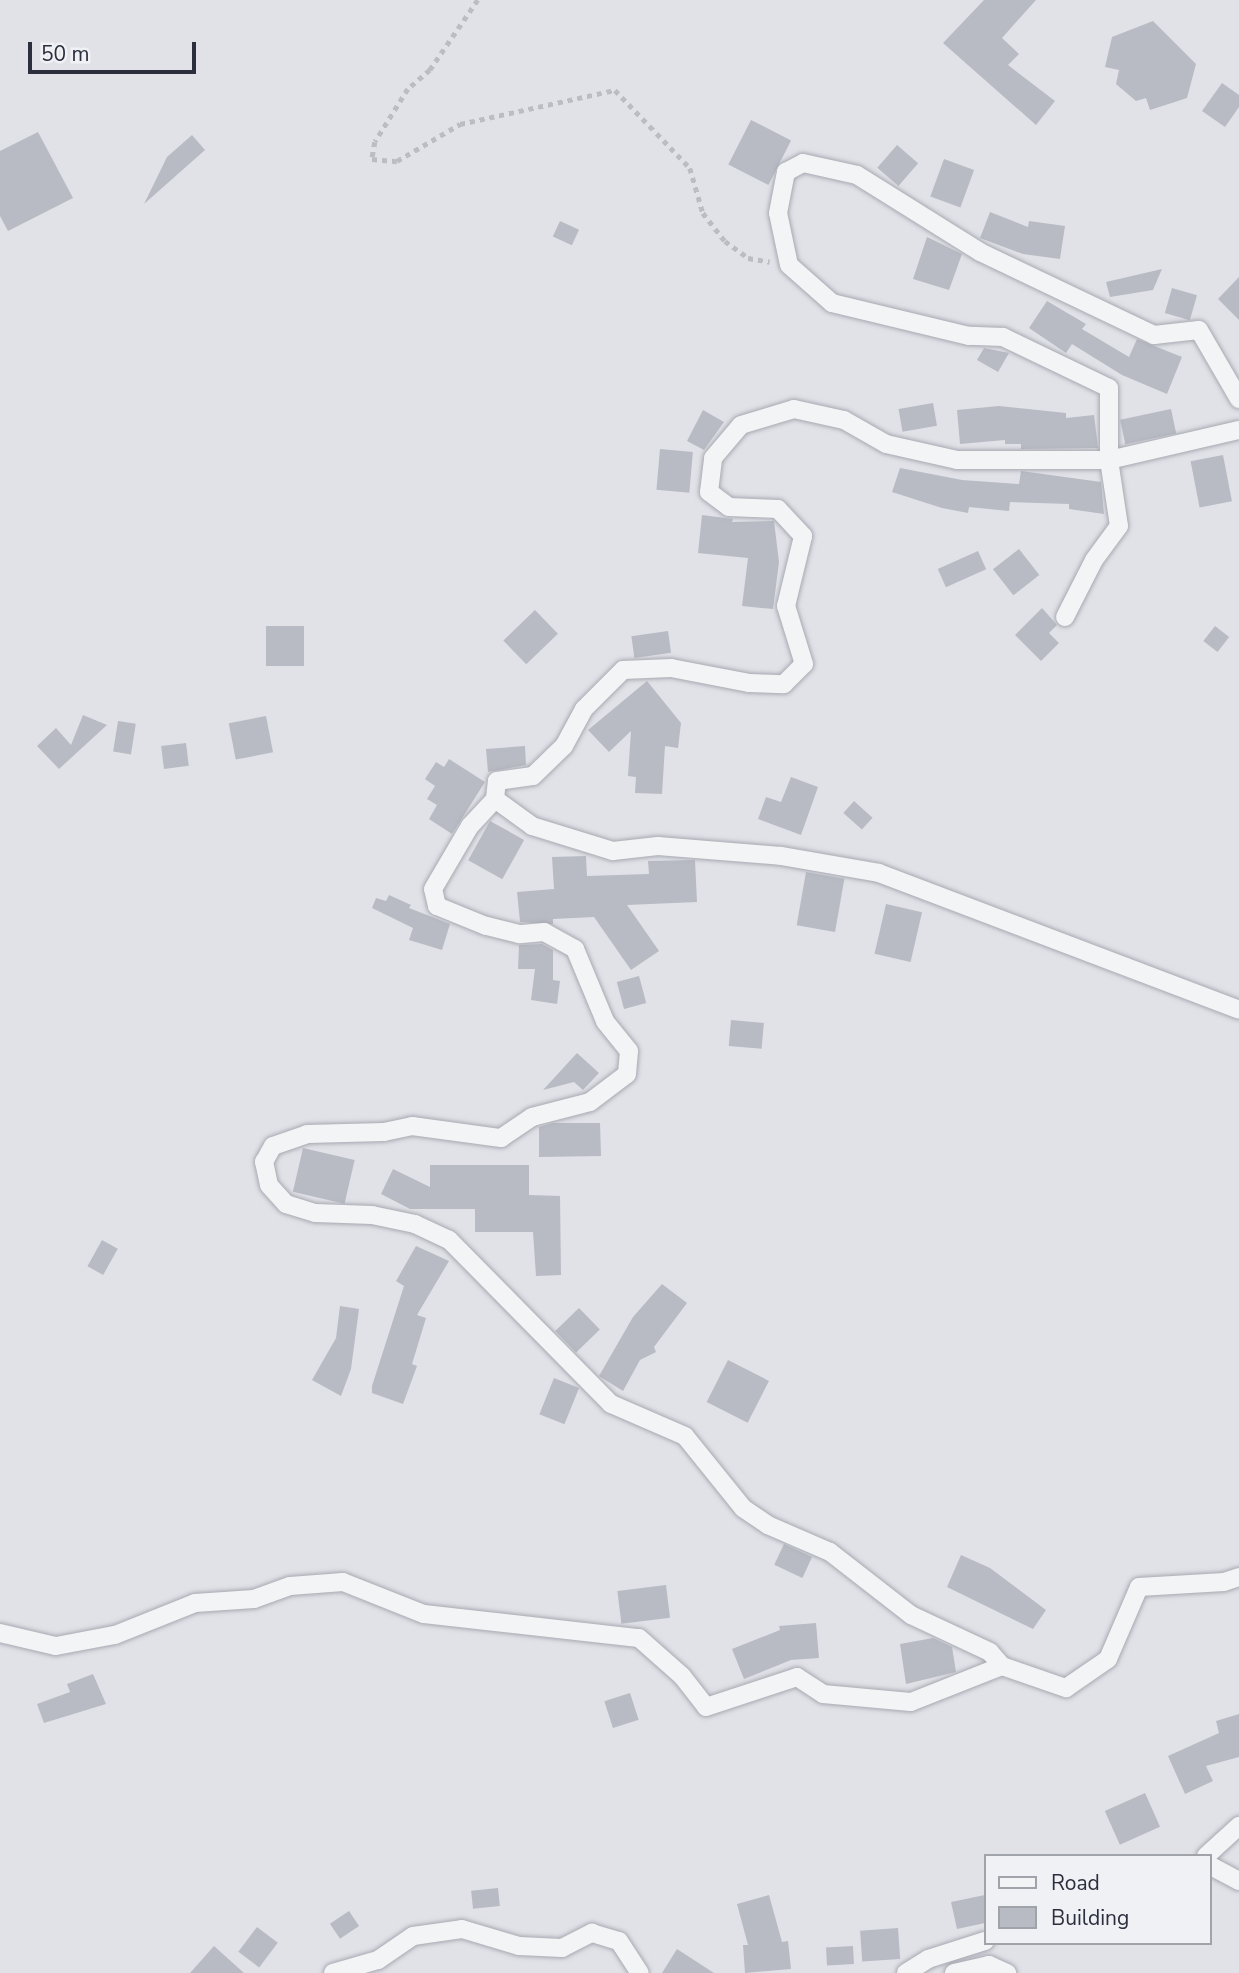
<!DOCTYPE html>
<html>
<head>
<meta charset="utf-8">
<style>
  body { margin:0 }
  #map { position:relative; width:1239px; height:1973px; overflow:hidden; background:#e1e2e8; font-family:"Nunito Sans",sans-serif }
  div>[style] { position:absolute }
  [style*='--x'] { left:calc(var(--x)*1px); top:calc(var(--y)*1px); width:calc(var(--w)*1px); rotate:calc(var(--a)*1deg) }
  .building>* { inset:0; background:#b8bbc4; transform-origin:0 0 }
  .path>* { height:4.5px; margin-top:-2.25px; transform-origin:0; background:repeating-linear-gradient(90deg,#bbbdc2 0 5px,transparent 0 10px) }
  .roads { filter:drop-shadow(0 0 2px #a7a9b1) drop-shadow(0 0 2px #a7a9b1) }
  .street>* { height:18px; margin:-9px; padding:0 9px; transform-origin:9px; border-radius:9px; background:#f3f4f6 }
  span { translate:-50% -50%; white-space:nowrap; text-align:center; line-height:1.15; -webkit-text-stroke:5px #f0f1f5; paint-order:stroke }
  .legend { position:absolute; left:984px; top:1854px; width:228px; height:91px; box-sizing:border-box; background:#f0f1f5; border:2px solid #a1a3ab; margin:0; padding:9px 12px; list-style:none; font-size:21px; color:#2b2f3d }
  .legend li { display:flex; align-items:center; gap:14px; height:35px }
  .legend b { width:35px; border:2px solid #a1a3ab }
  .scale { position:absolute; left:28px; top:42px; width:168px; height:32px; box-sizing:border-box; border:4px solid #2b2f3d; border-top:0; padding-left:9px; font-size:21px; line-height:24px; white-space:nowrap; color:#2b2f3d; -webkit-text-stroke:5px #f0f1f5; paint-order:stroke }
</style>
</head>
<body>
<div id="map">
  <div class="building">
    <div style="clip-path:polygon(984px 0,1036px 0,1002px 38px,1019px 54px,1008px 65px,1055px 101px,1036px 125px,943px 43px)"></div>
    <div style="clip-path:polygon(1153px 21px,1196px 64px,1187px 98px,1150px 110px,1146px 98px,1136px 101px,1116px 84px,1119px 70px,1105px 67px,1112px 37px)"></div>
    <div style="clip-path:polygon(1222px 83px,1239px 95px,1239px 107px,1225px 127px,1202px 111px)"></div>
    <div style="left:751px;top:120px;width:45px;height:50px;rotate:27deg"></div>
    <div style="clip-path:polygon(38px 132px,73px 198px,8px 231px,0 216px,0 151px)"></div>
    <div style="clip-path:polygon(192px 135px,205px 150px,144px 204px,167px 157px)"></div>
    <div style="left:897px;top:145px;width:28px;height:30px;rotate:41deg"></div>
    <div style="left:944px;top:159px;width:32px;height:40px;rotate:20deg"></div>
    <div style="clip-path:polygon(990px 212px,1028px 227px,1029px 221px,1065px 226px,1060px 259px,1023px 254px,980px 238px)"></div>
    <div style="left:560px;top:221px;width:21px;height:17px;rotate:25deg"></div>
    <div style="clip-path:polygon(927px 237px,962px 254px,949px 290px,913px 279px)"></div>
    <div style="clip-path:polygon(1162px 269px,1153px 290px,1110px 297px,1106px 282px)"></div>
    <div style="clip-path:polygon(1239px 277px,1239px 320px,1218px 299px)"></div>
    <div style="left:1172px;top:288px;width:26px;height:26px;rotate:16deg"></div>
    <div style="clip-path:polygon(1047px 301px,1086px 324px,1082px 329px,1129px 357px,1137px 339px,1182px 357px,1167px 394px,1122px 375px,1072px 344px,1066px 353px,1029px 328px)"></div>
    <div style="clip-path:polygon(984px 348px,1009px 353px,998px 372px,977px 360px)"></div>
    <div style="left:933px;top:403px;width:23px;height:35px;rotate:80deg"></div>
    <div style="clip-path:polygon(999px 406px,1066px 413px,1066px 418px,1094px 415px,1098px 448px,1021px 449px,1021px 444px,1005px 444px,1005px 440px,960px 444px,957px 410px)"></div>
    <div style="left:1171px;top:409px;width:25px;height:52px;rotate:78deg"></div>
    <div style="clip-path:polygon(703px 410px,724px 422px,704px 450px,687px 441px)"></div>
    <div style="left:660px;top:449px;width:33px;height:41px;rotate:5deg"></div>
    <div style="left:1223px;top:455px;width:47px;height:33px;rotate:79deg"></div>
    <div style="clip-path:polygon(900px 468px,962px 480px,1019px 484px,1021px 471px,1101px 482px,1104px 514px,1069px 509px,1069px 504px,1010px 502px,1009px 511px,969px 507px,968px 513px,942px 508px,892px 492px)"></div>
    <div style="clip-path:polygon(702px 515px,733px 519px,732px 522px,774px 521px,779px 562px,773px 609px,742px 606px,748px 558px,698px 553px)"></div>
    <div style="left:1019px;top:549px;width:33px;height:33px;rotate:52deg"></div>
    <div style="left:978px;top:551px;width:20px;height:44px;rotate:66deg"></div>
    <div style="clip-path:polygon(1042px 608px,1057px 625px,1049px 633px,1059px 643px,1041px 661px,1015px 635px)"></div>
    <div style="left:535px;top:610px;width:33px;height:44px;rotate:46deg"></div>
    <div style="left:266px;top:626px;width:38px;height:40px"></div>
    <div style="left:1215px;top:626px;width:18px;height:19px;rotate:38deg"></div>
    <div style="left:668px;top:631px;width:22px;height:37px;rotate:82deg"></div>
    <div style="clip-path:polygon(647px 681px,681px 723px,678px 748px,665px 746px,662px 794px,635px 793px,636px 777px,628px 776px,631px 731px,609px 752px,588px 730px)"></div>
    <div style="clip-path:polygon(83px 715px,107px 725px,59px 769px,37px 746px,56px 728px,71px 745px)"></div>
    <div style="left:266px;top:716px;width:37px;height:38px;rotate:79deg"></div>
    <div style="left:118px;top:721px;width:18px;height:31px;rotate:9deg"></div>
    <div style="left:186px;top:743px;width:23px;height:25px;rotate:83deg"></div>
    <div style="clip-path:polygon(525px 746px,526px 765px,488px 772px,486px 749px)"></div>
    <div style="clip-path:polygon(449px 759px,485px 782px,452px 834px,429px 819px,437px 805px,427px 799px,435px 786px,425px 779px,436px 762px,444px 767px)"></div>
    <div style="clip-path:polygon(791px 777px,818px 787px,801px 835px,758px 819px,766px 797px,781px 802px)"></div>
    <div style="left:854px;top:801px;width:25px;height:16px;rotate:42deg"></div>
    <div style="left:490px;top:821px;width:39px;height:45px;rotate:29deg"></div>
    <div style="clip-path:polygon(586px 856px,587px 876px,649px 874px,648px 861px,695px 860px,697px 902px,627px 905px,659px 951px,631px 970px,594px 917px,553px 919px,553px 924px,520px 922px,517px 892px,554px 889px,552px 857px)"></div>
    <div style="left:806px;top:872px;width:39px;height:54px;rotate:10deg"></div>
    <div style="clip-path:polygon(389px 895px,411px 905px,409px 908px,450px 924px,442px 950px,409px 940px,413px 928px,372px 908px,376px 898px,386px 901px)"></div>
    <div style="left:886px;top:904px;width:37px;height:51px;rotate:13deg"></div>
    <div style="clip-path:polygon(542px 944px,553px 950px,553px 980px,560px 981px,557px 1004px,531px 1000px,535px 969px,518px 969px,519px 945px)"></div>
    <div style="left:639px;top:976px;width:28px;height:23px;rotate:75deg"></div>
    <div style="left:731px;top:1020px;width:33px;height:26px;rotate:5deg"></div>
    <div style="clip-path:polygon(577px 1053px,599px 1073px,583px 1090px,574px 1082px,543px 1090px)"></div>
    <div style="clip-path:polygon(553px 1123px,600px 1123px,601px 1156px,539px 1157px,539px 1127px)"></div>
    <div style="left:303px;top:1148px;width:53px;height:45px;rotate:13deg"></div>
    <div style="clip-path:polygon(430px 1165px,529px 1165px,529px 1195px,560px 1196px,561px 1275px,536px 1276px,533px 1232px,475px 1232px,475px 1209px,410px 1209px,381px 1194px,393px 1169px,430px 1187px)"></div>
    <div style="left:102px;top:1240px;width:18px;height:30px;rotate:29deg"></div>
    <div style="clip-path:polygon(416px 1246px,449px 1261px,417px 1315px,426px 1318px,412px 1364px,417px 1366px,403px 1404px,372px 1393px,372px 1386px,404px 1286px,396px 1281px)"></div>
    <div style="clip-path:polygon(662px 1284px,687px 1303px,654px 1347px,656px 1352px,640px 1360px,623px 1391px,599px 1376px,633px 1317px)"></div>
    <div style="clip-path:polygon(340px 1306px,359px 1309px,351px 1369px,341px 1396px,312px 1380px,336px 1338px)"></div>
    <div style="left:579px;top:1308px;width:30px;height:33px;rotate:46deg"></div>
    <div style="left:728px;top:1360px;width:46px;height:47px;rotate:27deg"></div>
    <div style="left:554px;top:1378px;width:27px;height:39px;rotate:22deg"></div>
    <div style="left:784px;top:1544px;width:31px;height:23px;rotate:25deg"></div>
    <div style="clip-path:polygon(961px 1555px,990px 1568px,1046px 1610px,1033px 1629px,947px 1587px)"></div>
    <div style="left:666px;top:1585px;width:33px;height:49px;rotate:83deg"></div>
    <div style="clip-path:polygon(816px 1623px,819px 1658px,791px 1660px,744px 1679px,732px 1649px,780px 1630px,779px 1626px)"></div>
    <div style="clip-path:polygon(933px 1638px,952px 1647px,956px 1672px,906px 1684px,900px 1644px)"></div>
    <div style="clip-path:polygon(93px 1674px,106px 1704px,44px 1723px,37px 1704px,70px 1692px,67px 1684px)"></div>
    <div style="left:630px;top:1693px;width:28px;height:27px;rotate:72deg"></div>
    <div style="clip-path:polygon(1239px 1714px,1239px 1757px,1206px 1766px,1213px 1781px,1185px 1794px,1168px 1756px,1219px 1733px,1216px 1721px)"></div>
    <div style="left:1145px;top:1793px;width:37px;height:44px;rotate:66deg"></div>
    <div style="left:498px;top:1888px;width:18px;height:27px;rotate:84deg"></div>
    <div style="clip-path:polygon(769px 1895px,782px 1942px,788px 1941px,791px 1969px,745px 1973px,743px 1945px,748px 1945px,737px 1904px)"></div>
    <div style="clip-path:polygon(985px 1895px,985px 1923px,957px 1929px,951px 1902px)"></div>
    <div style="left:349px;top:1911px;width:18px;height:23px;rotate:56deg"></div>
    <div style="left:257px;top:1927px;width:26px;height:31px;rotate:37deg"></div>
    <div style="left:898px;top:1928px;width:31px;height:38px;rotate:86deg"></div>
    <div style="clip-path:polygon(214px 1946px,244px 1973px,190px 1973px)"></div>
    <div style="left:853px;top:1946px;width:18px;height:27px;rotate:87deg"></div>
    <div style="clip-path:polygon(677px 1949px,714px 1973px,662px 1973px)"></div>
  </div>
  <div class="path">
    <div style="--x:478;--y:0;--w:85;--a:124.4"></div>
    <div style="--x:430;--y:70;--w:29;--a:139"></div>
    <div style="--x:408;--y:89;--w:62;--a:121.9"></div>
    <div style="--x:375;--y:142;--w:17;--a:100"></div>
    <div style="--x:372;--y:159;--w:25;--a:5"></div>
    <div style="--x:397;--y:161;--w:73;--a:-30.4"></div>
    <div style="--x:460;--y:124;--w:159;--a:-12.4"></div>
    <div style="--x:615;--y:90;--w:108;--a:46.1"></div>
    <div style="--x:690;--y:168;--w:47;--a:73.9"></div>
    <div style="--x:703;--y:213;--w:36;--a:52"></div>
    <div style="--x:725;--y:241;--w:29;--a:36"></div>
    <div style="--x:748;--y:258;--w:22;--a:10"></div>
  </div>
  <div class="roads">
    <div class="street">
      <div style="--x:1065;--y:617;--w:64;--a:-63"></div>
      <div style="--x:1094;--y:560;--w:42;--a:-53.7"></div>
      <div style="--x:1119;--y:526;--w:67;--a:-98.6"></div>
      <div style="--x:1109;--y:460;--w:72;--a:-90"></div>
      <div style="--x:1109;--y:388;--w:118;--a:-154.3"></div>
      <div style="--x:1003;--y:337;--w:34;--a:-178"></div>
      <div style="--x:969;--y:336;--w:141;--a:-166.5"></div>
      <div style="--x:832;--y:303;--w:57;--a:-138.5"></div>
      <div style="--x:789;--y:265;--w:53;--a:-101.9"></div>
      <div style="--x:778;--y:213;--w:42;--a:-79"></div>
      <div style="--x:786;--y:172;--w:19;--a:-28"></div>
      <div style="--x:803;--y:163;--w:55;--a:12.5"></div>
      <div style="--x:857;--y:175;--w:145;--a:32"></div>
      <div style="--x:980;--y:252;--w:193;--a:25.5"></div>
      <div style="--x:1154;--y:335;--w:45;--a:-6.3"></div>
      <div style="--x:1199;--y:330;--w:80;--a:59.9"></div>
      <div style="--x:495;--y:799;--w:46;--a:36.1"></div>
      <div style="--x:532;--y:826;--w:85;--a:17.2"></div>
      <div style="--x:613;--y:851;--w:45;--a:-6.3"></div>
      <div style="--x:658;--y:846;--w:123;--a:4.6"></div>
      <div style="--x:781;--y:856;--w:99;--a:9.8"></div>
      <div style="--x:879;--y:873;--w:385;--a:20.8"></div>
      <div style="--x:0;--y:1633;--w:57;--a:13.1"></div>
      <div style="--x:56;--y:1646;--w:60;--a:-10.6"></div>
      <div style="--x:115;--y:1635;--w:86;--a:-21.8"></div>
      <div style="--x:195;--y:1603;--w:59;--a:-3.9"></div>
      <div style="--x:254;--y:1599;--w:38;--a:-20"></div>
      <div style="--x:290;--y:1586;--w:53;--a:-4.3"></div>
      <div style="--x:343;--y:1582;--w:87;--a:21.6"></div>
      <div style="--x:424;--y:1614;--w:216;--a:6.4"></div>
      <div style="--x:639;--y:1638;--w:57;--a:41.5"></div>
      <div style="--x:682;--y:1676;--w:39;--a:52"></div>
      <div style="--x:706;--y:1707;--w:96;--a:-18.2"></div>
      <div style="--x:797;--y:1677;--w:31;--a:33"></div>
      <div style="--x:823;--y:1694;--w:88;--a:5.2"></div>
      <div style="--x:911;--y:1702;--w:98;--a:-21.6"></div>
      <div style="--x:1002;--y:1666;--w:68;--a:19"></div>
      <div style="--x:1066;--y:1688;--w:51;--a:-34.6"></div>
      <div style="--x:1108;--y:1659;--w:78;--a:-66.7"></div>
      <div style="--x:1139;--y:1587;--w:85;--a:-3.4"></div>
      <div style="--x:1224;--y:1582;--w:16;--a:-18"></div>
      <div style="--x:1002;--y:1666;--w:18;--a:-131"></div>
      <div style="--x:990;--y:1652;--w:87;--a:-154.9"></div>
      <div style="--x:911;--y:1615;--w:103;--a:-142.1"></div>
      <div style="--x:830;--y:1552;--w:68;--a:-156.5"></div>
      <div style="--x:768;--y:1525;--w:30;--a:-146"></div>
      <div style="--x:743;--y:1508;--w:92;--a:-128.9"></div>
      <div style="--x:685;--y:1436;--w:81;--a:-156.6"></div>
      <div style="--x:611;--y:1404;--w:231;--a:-134.6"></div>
      <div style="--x:449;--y:1240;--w:38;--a:-155"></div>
      <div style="--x:415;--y:1224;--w:44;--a:-168.2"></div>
      <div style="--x:372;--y:1215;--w:57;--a:-178"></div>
      <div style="--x:315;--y:1213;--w:30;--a:-163"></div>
      <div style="--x:286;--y:1204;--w:25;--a:-132"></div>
      <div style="--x:269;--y:1185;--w:24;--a:-102"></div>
      <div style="--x:264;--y:1162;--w:18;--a:-61"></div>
      <div style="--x:273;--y:1146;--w:36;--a:-19"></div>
      <div style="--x:307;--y:1134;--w:77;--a:-1.5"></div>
      <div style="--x:384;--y:1132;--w:29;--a:-12"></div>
      <div style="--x:412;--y:1126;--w:90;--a:7.7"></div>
      <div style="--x:501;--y:1138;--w:37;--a:-34"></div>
      <div style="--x:532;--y:1117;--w:60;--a:-14.5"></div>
      <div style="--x:590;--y:1102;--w:46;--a:-37.1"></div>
      <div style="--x:627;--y:1074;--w:23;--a:-85"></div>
      <div style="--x:629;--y:1051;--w:38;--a:-129"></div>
      <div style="--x:605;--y:1021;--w:78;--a:-112.6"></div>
      <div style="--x:575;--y:949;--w:35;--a:-151"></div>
      <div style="--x:544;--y:932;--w:25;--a:175"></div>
      <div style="--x:519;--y:934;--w:34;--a:-166"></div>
      <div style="--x:486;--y:926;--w:53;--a:-157.8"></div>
      <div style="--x:437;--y:906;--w:17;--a:-103"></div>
      <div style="--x:433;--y:889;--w:73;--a:-59.6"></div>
      <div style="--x:470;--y:826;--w:37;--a:-47"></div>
      <div style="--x:495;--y:799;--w:18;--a:-84"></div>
      <div style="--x:497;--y:781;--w:36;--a:-8"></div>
      <div style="--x:533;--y:776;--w:43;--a:-44.1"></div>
      <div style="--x:564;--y:746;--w:42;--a:-61.6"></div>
      <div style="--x:584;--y:709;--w:55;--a:-45"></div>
      <div style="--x:623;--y:670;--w:48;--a:-2.4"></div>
      <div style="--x:671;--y:668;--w:79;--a:10.9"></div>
      <div style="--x:749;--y:683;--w:35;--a:2"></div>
      <div style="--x:784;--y:684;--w:28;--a:-45"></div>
      <div style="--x:804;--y:664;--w:61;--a:-107.2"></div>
      <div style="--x:786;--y:606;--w:72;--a:-76.3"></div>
      <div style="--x:803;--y:536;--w:37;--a:-133"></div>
      <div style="--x:778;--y:509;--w:49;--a:-177.7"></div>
      <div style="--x:729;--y:507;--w:25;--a:-143"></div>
      <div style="--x:709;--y:492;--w:34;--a:-83"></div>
      <div style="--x:713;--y:458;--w:43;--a:-49.7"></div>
      <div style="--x:741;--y:425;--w:55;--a:-16.8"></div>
      <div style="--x:794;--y:409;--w:51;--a:12.4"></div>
      <div style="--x:844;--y:420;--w:48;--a:29.7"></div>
      <div style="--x:886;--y:444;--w:73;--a:12.7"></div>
      <div style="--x:957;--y:460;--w:152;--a:0"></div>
      <div style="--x:1109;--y:460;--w:133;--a:-13"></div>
      <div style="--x:1206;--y:1856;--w:45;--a:-42.3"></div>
      <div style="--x:1209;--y:1865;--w:34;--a:28"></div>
      <div style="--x:333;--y:1973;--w:47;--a:-16.1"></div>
      <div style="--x:378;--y:1960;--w:42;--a:-34.4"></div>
      <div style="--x:413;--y:1936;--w:49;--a:-8.1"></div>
      <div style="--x:462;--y:1929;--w:59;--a:16.6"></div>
      <div style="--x:519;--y:1946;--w:43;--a:2.7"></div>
      <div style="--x:562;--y:1948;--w:34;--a:-27"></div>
      <div style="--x:592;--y:1933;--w:28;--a:17"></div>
      <div style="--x:619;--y:1941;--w:38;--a:57"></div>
      <div style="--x:906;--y:1973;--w:26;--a:-32"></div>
      <div style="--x:928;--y:1959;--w:60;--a:-17.5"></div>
      <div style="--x:954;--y:1973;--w:36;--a:-13"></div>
      <div style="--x:989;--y:1965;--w:20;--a:24"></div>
    </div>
  </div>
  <ul class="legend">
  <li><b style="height:9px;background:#f3f4f6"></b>Road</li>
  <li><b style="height:19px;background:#b8bbc4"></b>Building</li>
  </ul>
  <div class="scale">50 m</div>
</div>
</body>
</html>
